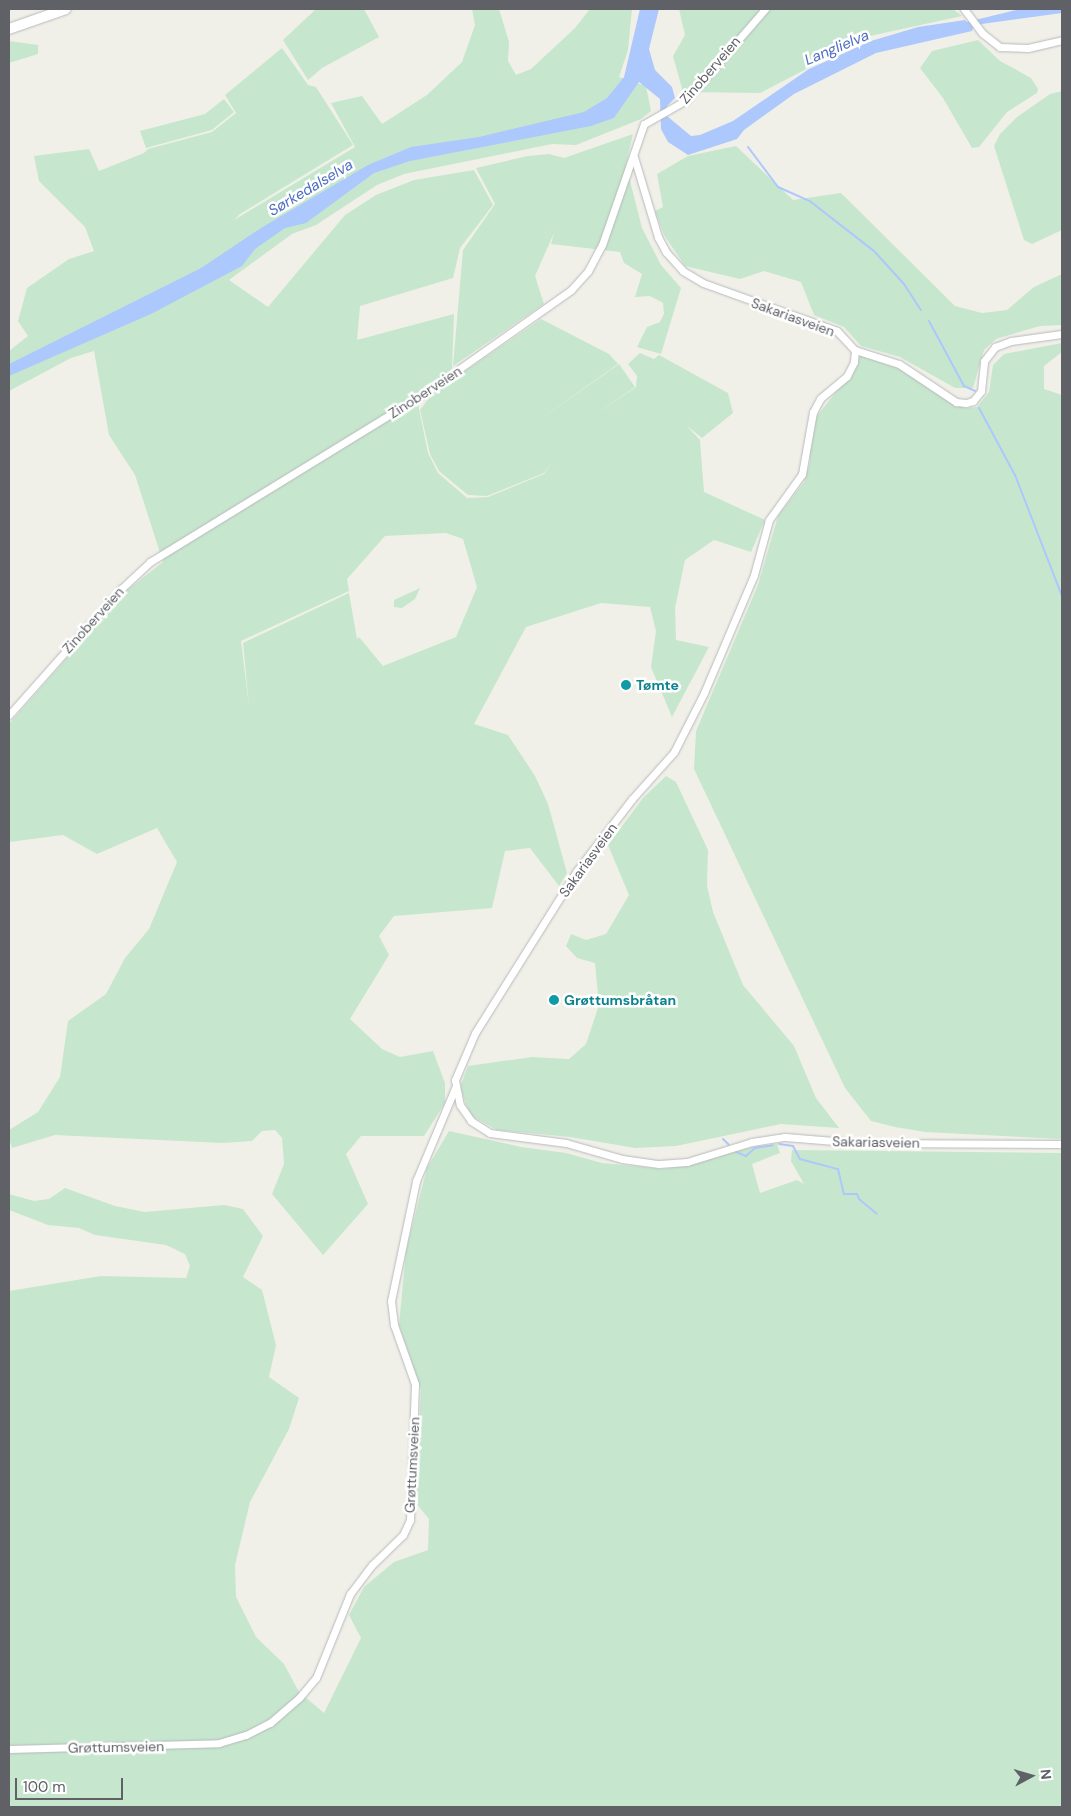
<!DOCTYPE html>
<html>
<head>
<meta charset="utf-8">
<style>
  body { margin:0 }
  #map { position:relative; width:1071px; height:1816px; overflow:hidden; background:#f0f0e8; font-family:"DM Sans",sans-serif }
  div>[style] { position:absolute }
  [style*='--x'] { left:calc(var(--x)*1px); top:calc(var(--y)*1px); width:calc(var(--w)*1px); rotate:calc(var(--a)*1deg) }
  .green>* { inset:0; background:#c6e7cd }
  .water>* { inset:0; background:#acc8fc }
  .stream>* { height:2px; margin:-1px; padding:0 1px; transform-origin:1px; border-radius:1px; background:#acc8fc }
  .roads { filter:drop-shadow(0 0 1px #b8b8bd) drop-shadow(0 0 1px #b8b8bd) }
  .street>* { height:7px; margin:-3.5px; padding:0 3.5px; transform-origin:3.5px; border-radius:3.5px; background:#fff }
  .secondary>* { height:10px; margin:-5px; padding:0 5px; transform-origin:5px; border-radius:5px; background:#fff }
  .dots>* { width:14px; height:14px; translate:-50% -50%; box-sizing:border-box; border:2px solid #fff; border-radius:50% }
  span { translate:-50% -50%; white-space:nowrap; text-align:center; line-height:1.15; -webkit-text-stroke:5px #fff; paint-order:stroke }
  .street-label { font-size:14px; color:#5f6167 }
  .culture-label { font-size:14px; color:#0d838f; font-weight:700 }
  .left { translate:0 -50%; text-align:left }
  .water-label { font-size:15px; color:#4d6dc1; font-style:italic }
  .frame { position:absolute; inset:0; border:10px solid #5f6167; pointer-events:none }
  .north { position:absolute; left:1006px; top:1751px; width:50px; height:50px; -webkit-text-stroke:4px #fff; paint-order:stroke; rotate:84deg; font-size:14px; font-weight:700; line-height:20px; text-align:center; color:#5f6167 }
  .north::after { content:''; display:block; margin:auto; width:18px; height:22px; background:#5f6167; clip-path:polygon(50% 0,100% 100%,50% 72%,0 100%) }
  .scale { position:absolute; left:15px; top:1778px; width:108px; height:22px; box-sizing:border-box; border:2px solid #5f6167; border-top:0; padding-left:6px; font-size:15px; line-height:18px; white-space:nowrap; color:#5f6167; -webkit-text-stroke:4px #fff; paint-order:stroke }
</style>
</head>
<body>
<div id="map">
  <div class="green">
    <div style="clip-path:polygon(316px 9px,364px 9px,379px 37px,322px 68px,308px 80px,283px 40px)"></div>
    <div style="clip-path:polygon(evenodd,472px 9px,499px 9px,509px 42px,508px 61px,516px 75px,531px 69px,575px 28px,590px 9px,632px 9px,628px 50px,619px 77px,646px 86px,651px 111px,641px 119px,576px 145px,552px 144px,404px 174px,377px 185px,316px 225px,292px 234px,229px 280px,268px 307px,345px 215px,376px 195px,414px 180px,474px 170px,493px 205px,460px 248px,453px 278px,360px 306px,357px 340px,454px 314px,452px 370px,416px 394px,428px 453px,438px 473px,467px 498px,488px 497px,544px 474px,552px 463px,544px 473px,487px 496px,468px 495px,439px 471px,430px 454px,420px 410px,432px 394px,541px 319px,609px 354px,618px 364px,529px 427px,619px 364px,635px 387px,592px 417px,636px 387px,637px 376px,628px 364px,640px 353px,654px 359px,659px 355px,728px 393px,733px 413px,702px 438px,686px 425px,700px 440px,704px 492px,765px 520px,751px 552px,714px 540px,685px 560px,675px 608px,676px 640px,709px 647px,672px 717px,651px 667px,656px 631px,650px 607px,601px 603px,526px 627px,474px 724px,508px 735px,535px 776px,548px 804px,567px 873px,559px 886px,530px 848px,505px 851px,492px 908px,394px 916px,379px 936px,389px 955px,350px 1019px,382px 1049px,400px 1057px,433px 1051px,445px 1083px,445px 1103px,424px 1136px,361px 1136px,346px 1154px,368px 1204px,323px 1255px,272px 1194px,284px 1164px,282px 1138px,275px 1130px,262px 1131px,252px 1141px,222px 1143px,55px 1135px,12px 1148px,9px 1138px,9px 1130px,38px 1112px,60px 1077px,68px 1021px,106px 994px,125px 958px,149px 929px,177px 862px,157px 828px,97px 854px,63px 835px,9px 842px,9px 724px,126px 591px,163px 562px,135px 475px,109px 435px,94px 351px,71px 358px,9px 391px,9px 351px,28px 336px,18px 321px,27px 288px,69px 259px,94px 251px,85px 227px,39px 181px,34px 156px,89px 149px,99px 171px,144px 153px,148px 149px,212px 132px,236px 113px,225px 95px,282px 48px,308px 85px,316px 87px,353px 145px,240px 214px,234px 220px,355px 147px,331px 103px,362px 96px,382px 124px,427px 95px,462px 62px,475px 25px,472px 9px,446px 533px,463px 539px,477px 587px,456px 637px,383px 666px,359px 637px,357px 639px,349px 593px,243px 643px,249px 706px,241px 641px,349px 591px,347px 579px,385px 536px,446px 533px)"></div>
    <div style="clip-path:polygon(679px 9px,953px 9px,962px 16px,870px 36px,760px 93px,683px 92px,673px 56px,685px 35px)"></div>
    <div style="clip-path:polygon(978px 40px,1000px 61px,1031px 78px,1038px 89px,1037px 93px,1007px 112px,979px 147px,972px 148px,943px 98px,920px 68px,932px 51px)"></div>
    <div style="clip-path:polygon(9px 41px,38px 45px,38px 54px,9px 63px)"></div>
    <div style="clip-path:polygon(1062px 91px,1062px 230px,1032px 244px,1024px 240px,994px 146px,1000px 134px,1017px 117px,1050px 94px)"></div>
    <div style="clip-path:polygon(224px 99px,234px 112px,212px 130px,146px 148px,140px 131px,205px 114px)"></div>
    <div style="clip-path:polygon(633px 134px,626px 165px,642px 228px,661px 265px,681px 288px,661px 354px,637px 347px,647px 327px,660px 322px,664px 314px,663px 303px,650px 296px,635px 297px,642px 274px,624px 263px,620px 252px,551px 244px,554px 233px,535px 276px,544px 304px,453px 366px,463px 250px,495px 204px,476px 168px,528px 156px,549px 154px,564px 158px)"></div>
    <div style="clip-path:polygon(736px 146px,793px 200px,841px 193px,955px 306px,982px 313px,1007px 310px,1034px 287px,1062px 274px,1062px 325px,1040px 326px,996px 339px,984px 350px,973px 388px,955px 388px,900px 357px,861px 346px,844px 327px,814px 315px,801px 282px,764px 271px,740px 279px,685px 266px,664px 235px,655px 211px,663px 207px,657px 174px,688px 156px)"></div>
    <div style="clip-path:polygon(1062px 343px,1062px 352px,1044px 366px,1044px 389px,1062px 395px,1062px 1139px,925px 1132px,895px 1127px,871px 1121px,845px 1088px,694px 769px,696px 731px,758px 585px,778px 516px,804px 482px,810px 462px,809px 442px,813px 421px,856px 367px,860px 356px,907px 371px,965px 408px,977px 407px,989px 392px,993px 365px,1004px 354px)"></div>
    <div style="clip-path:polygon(420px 588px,415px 599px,402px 608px,394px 607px,394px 600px)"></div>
    <div style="clip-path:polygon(666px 776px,676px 782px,708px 850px,707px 886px,713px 912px,743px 985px,794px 1046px,816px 1098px,839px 1128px,781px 1124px,676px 1146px,635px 1148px,570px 1137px,497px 1130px,470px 1115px,460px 1087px,468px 1066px,532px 1057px,569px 1059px,586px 1044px,599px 1005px,595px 963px,577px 958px,566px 946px,571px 934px,586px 940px,606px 934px,629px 895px,608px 845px,643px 798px)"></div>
    <div style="clip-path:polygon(449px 1131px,521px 1147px,566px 1153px,602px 1163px,665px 1169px,753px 1147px,777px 1144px,780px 1153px,752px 1164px,760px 1193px,797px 1180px,804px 1184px,791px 1161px,792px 1150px,1062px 1153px,1062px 1807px,9px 1807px,9px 1291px,101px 1276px,186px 1278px,190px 1266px,185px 1254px,166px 1245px,95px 1235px,79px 1228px,48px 1225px,9px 1210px,9px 1194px,34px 1201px,49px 1199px,65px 1188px,115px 1206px,145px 1212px,224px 1205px,243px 1209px,263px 1236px,243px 1277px,262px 1290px,276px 1345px,269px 1377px,299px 1398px,289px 1429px,250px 1502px,235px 1565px,236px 1597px,256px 1637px,284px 1664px,299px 1692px,324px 1713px,361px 1638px,349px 1615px,364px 1587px,394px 1562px,428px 1550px,429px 1519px,415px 1502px,421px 1390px,399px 1325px,406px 1251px,427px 1168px)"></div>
  </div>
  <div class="water">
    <div style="clip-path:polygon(640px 9px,659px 9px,649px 49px,655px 70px,672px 87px,675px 98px,667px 106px,667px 116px,691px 136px,700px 135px,733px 121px,809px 69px,871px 41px,918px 27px,965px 20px,967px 22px,1020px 9px,1062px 9px,1062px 13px,982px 24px,973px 28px,972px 31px,876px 53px,794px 94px,744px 130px,737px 139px,688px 155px,668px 142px,661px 129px,660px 99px,639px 82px,614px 118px,591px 126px,410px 161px,374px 173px,306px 223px,285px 228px,255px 249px,242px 266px,151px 314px,9px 376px,9px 364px,201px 268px,261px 228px,368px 165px,411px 147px,479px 137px,584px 112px,607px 98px,624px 77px)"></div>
  </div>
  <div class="stream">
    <div style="--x:748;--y:147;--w:50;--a:53.1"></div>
    <div style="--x:778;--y:187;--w:36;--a:24"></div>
    <div style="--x:811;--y:202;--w:80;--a:37.9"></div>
    <div style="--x:874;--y:251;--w:45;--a:47.7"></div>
    <div style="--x:904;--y:284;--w:31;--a:57"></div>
    <div style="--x:929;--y:321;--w:74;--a:61.7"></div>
    <div style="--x:964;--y:386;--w:12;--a:24"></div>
    <div style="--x:979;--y:408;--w:76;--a:61.8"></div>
    <div style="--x:1015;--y:475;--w:130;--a:68.8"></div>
    <div style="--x:723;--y:1139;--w:8;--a:45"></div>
    <div style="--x:779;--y:1144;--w:14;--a:8"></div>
    <div style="--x:793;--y:1146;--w:15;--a:62"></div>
    <div style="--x:800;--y:1159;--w:39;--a:15"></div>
    <div style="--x:838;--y:1169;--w:26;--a:77"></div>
    <div style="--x:844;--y:1194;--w:13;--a:0"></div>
    <div style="--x:857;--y:1194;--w:5;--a:68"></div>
    <div style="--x:859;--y:1199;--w:23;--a:40"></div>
    <div style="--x:734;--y:1151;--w:13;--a:23"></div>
    <div style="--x:746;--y:1156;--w:12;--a:-42"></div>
    <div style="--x:755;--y:1148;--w:18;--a:-9"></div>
  </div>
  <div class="roads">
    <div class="street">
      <div style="--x:964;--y:9;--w:30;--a:53"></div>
      <div style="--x:982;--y:33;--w:23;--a:38"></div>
      <div style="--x:1000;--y:47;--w:28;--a:2"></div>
      <div style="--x:1028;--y:48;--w:35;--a:-13"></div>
      <div style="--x:634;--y:157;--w:84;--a:73.3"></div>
      <div style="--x:658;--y:237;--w:17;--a:62"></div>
      <div style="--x:666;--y:252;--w:25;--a:48"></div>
      <div style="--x:683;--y:271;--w:23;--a:31"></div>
      <div style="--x:703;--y:283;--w:142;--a:19.7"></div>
      <div style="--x:837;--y:331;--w:26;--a:47"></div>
      <div style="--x:855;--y:350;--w:12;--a:95"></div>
      <div style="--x:854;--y:362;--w:16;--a:117"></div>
      <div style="--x:847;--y:376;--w:35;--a:140"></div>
      <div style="--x:820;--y:399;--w:15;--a:118"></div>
      <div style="--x:813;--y:412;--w:63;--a:100.1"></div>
      <div style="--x:802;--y:474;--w:57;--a:125.7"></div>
      <div style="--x:769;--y:520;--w:57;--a:105.3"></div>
      <div style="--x:754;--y:575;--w:128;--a:113"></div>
      <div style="--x:704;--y:693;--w:66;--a:117"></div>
      <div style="--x:674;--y:752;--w:63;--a:131.8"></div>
      <div style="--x:632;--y:799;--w:92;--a:127.5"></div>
      <div style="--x:576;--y:872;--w:190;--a:122.1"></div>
      <div style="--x:475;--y:1033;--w:51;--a:113.1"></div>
      <div style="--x:455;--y:1080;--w:25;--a:79"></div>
      <div style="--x:460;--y:1105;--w:19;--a:55"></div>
      <div style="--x:471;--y:1121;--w:22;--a:32"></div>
      <div style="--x:490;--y:1133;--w:77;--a:7.5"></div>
      <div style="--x:566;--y:1143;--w:58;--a:15.9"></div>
      <div style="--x:622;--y:1159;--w:37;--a:8"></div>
      <div style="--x:659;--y:1164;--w:28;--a:-4"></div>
      <div style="--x:687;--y:1162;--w:68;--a:-17.1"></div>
      <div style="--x:752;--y:1142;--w:33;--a:-9"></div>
      <div style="--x:785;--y:1137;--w:74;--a:4.6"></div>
      <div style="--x:859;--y:1143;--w:203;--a:0.3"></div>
      <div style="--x:855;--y:350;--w:46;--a:17.7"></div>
      <div style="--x:899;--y:364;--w:69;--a:33.7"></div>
      <div style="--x:956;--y:402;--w:10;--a:6"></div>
      <div style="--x:966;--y:403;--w:7;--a:-16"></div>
      <div style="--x:973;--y:401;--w:13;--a:-51"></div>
      <div style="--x:981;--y:391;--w:30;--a:-84"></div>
      <div style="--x:984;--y:361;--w:18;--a:-52"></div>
      <div style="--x:995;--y:347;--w:17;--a:-21"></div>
      <div style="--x:1011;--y:341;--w:51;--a:-7.8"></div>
      <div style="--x:9;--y:715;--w:169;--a:-48.4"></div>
      <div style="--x:121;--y:589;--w:40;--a:-43"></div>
      <div style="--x:150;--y:562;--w:323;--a:-31.6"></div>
      <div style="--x:425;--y:393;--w:179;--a:-35.2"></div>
      <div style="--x:571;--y:290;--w:25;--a:-48"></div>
      <div style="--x:588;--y:271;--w:30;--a:-62"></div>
      <div style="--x:602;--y:245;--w:128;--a:-70.9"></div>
      <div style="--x:644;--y:124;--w:48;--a:-29.7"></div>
      <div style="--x:686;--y:100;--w:121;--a:-49"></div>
      <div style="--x:9;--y:1749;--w:210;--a:-1.6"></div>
      <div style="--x:219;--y:1743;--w:28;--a:-17"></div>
      <div style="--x:246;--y:1735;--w:27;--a:-27"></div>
      <div style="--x:270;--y:1723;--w:38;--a:-41"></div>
      <div style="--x:299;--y:1698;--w:26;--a:-50"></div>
      <div style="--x:316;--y:1678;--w:91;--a:-68"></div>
      <div style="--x:350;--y:1594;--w:36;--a:-53"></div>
      <div style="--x:372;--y:1565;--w:43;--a:-44.1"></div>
      <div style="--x:403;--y:1535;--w:17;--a:-65"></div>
      <div style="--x:410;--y:1520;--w:136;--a:-87.9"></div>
      <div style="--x:415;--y:1384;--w:63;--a:-109.6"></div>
      <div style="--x:394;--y:1325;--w:24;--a:-97"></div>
      <div style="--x:391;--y:1301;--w:123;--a:-78.2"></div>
      <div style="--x:416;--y:1181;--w:101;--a:-67.2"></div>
    </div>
    <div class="secondary">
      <div style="--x:9;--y:29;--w:60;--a:-19.3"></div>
    </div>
  </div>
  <div class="dots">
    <div style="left:626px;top:685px;background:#0f9aa8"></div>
    <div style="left:554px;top:1000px;background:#0f9aa8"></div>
  </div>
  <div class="street-label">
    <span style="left:710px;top:70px;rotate:-49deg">Zinoberveien</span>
    <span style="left:793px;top:317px;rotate:20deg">Sakariasveien</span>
    <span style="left:425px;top:392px;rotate:-33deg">Zinoberveien</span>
    <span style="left:93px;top:620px;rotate:-48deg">Zinoberveien</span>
    <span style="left:588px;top:860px;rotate:-54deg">Sakariasveien</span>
    <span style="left:876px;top:1142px;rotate:1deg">Sakariasveien</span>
    <span style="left:412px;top:1465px;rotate:-87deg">Grøttumsveien</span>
    <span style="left:116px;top:1747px;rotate:-1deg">Grøttumsveien</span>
  </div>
  <div class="culture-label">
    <span class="left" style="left:636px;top:685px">Tømte</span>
    <span class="left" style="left:564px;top:1000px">Grøttumsbråtan</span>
  </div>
  <div class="water-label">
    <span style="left:837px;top:48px;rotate:-23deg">Langlielva</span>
    <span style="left:311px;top:188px;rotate:-31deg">Sørkedalselva</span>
  </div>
  <div class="frame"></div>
  <div class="north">N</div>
  <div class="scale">100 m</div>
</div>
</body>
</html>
